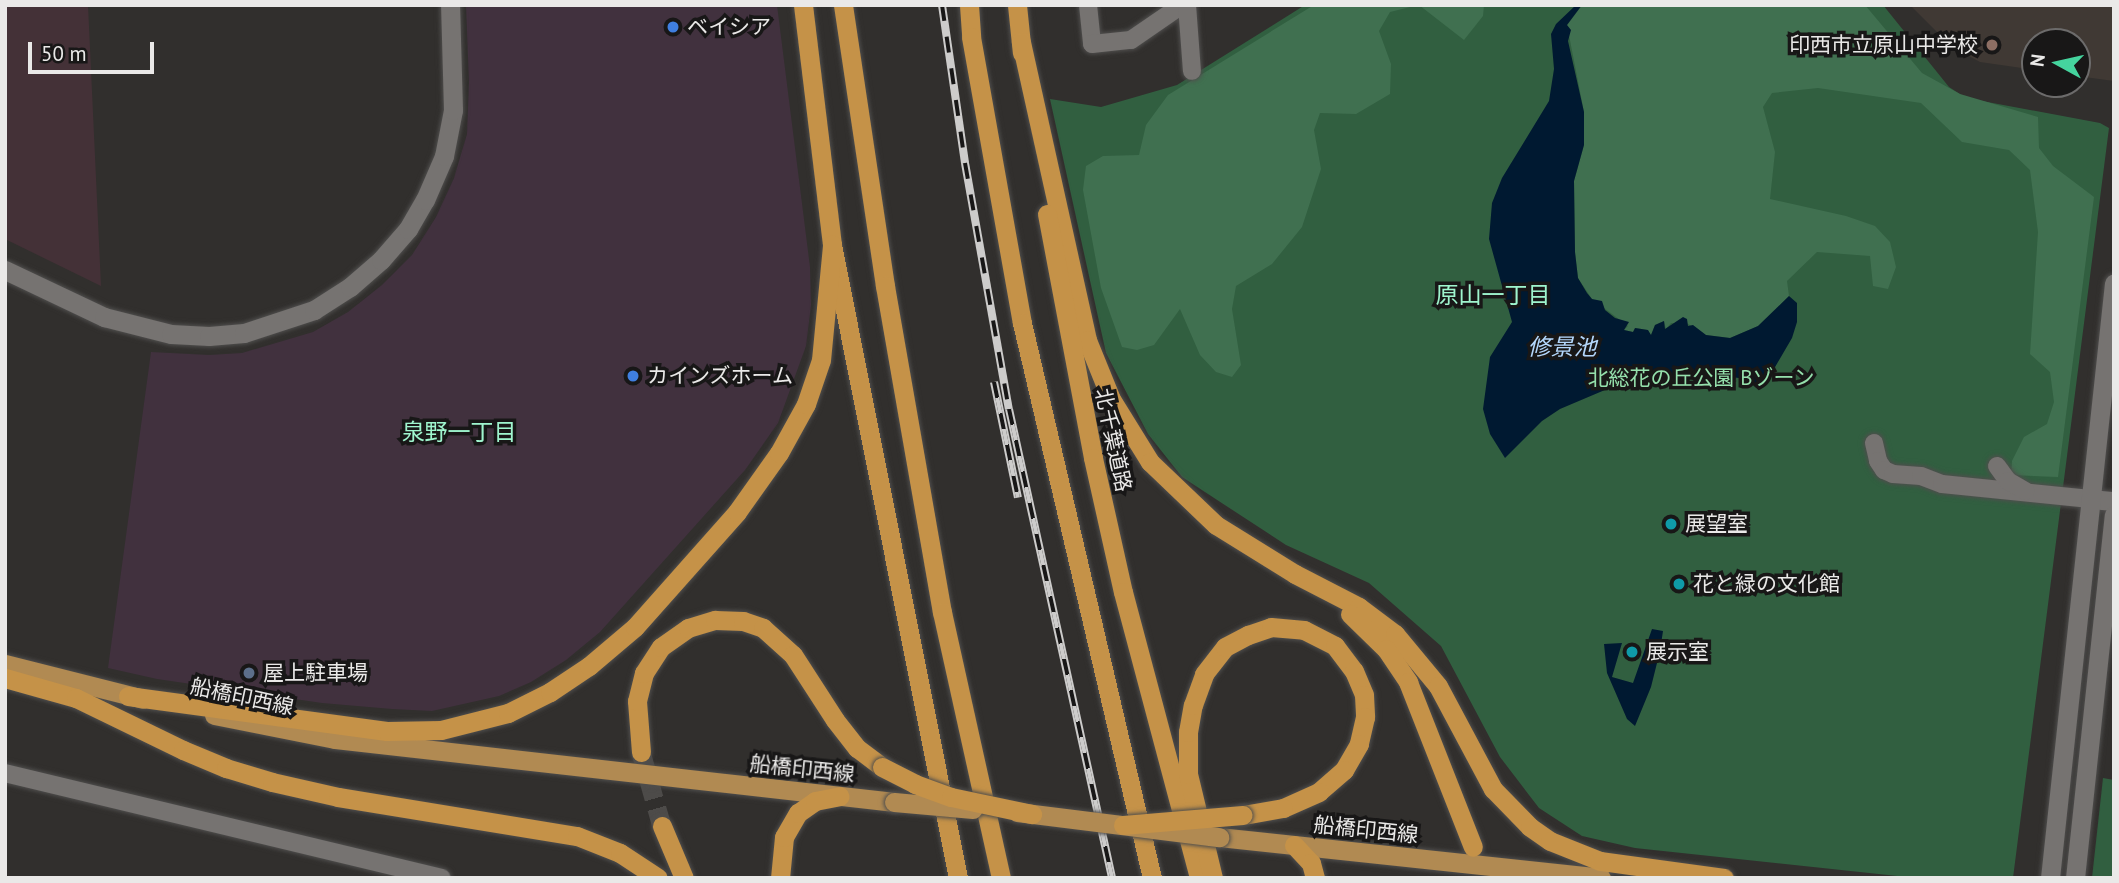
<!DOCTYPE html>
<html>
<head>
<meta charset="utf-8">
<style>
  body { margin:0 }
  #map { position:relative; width:2119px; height:883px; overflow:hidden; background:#312f2d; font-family:"PT Sans","Noto Sans JP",sans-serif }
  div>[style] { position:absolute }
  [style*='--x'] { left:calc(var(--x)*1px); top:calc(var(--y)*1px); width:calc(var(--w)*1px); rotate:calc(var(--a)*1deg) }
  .commercial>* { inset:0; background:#41313e }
  .industrial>* { inset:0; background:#443137 }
  .built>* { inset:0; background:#403934 }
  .green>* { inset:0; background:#315f40 }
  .forest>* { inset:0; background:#407050 }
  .water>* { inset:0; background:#001931 }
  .trunk-tunnel>* { height:19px; margin-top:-9.5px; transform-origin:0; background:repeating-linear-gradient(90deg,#4d4b49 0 19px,transparent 0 29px) }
  .roads { filter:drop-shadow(0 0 2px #4f4e4d) drop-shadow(0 0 2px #4f4e4d) }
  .minor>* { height:18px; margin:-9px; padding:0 9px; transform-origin:9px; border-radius:9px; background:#767371 }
  .tertiary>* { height:19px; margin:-9.5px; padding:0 9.5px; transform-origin:9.5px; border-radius:9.5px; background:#767371 }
  .primary>* { height:19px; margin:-9.5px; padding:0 9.5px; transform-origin:9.5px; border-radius:9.5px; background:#b18a52 }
  .trunk>* { height:19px; margin:-9.5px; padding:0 9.5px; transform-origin:9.5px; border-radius:9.5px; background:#c59248 }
  .rail>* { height:8px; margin-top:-4px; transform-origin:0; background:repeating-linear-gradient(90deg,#181717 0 16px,#cdcccb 0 32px); box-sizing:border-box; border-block:2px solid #cdcccb }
  .bridges { filter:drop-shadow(0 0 2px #4f4e4d) drop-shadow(0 0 2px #4f4e4d) }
  .primary-bridge>* { height:19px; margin:-9.5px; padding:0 9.5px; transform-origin:9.5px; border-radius:9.5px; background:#b18a52 }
  .trunk-bridge>* { height:19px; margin:-9.5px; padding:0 9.5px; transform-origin:9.5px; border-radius:9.5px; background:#c59248 }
  .dots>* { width:19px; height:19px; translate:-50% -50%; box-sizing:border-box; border:4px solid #181717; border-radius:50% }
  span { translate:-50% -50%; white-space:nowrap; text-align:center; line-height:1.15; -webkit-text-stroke:7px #181717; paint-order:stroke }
  .poi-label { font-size:21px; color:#eae9e8 }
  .left { translate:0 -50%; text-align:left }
  .right { translate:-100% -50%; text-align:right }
  .park-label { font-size:21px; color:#95e0ac }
  .street-label { font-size:21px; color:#eae9e8 }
  .neighbourhood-label { font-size:23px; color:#9ff5ce }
  .water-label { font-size:23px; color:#b4d7fb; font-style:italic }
  .frame { position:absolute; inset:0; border:7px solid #eae9e8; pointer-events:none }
  .north { position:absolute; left:2021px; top:28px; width:70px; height:70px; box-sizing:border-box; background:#181717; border:2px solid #6c6b6b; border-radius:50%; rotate:278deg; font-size:19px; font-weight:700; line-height:28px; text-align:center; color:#eae9e8 }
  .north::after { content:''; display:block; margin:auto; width:24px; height:32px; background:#45d49e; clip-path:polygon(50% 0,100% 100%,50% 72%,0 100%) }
  .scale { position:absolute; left:28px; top:42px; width:126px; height:32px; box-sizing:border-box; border:4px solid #eae9e8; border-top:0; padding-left:9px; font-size:21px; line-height:24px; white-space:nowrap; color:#eae9e8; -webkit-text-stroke:5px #181717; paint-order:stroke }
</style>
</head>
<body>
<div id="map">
  <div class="commercial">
    <div style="clip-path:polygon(466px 5px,777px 5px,810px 267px,811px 305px,806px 346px,778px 423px,745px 470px,600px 632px,566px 660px,531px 682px,499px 696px,432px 711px,392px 709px,322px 703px,157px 679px,108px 668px,151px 352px,209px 355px,242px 353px,313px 332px,348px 312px,382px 285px,412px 255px,436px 217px,454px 178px,467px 134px,469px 82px)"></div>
  </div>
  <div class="industrial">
    <div style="clip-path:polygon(5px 5px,88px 5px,101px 286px,5px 239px)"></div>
  </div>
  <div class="built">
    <div style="clip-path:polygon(1910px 5px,2114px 5px,2114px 81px,2077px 76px,2077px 42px,2035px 42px,2035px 70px,1980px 62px,1952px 47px)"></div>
  </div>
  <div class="green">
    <div style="clip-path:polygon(1305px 5px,1883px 5px,1949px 87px,1966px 98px,2100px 123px,2109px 128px,2013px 878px,1916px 878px,1635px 848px,1582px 836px,1539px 808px,1500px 757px,1441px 646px,1369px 583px,1286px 545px,1182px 477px,1148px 434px,1106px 353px,1050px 99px,1101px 107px,1177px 85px)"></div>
    <div style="clip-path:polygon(2103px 778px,2114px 780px,2114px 878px,2092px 878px)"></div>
  </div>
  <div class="forest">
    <div style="clip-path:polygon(1314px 5px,1418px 5px,1390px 12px,1379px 31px,1391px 64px,1390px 94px,1356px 114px,1320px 113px,1314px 130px,1321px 169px,1302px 227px,1272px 264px,1236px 286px,1232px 309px,1241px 365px,1232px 377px,1216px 372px,1200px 355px,1180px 309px,1154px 345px,1137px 350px,1122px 347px,1101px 288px,1083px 190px,1086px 166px,1103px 156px,1139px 155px,1146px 125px,1168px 95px)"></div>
    <div style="clip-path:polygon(1419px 5px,1484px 5px,1483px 16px,1464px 40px)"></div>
    <div style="clip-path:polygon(1582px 5px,1865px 5px,1922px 73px,1960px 94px,2038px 117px,2039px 148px,2053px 166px,2094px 197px,2058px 477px,2011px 475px,2012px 461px,2024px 437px,2047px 424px,2054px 402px,2050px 372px,2030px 354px,2038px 232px,2030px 170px,2009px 150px,1962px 142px,1921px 103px,1818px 88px,1772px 93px,1763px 107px,1775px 152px,1770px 199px,1846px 216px,1875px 226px,1890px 242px,1896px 267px,1888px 289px,1873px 286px,1870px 256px,1817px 252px,1787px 281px,1789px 296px,1758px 326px,1730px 338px,1706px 335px,1680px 319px,1678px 323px,1671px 323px,1666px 329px,1664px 321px,1655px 325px,1651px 335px,1647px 330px,1636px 328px,1633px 332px,1624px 330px,1628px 326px,1592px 299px,1578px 278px,1575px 252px,1574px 181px,1584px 145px,1584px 112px,1567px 25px)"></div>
  </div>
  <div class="water">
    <div style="clip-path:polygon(1576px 5px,1582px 5px,1567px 25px,1571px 30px,1568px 41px,1584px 112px,1584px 145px,1574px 181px,1575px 252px,1578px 278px,1587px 293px,1592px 299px,1602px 301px,1605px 310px,1615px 318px,1629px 322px,1624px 330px,1633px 332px,1635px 328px,1648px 330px,1651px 335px,1655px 325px,1664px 321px,1665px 329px,1683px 317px,1687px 319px,1688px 326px,1693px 325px,1706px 335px,1730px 338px,1758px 326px,1789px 296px,1797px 303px,1797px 322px,1792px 338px,1764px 386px,1739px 378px,1703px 374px,1665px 376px,1619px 384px,1560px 409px,1542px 421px,1505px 458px,1490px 434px,1483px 409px,1490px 357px,1512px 322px,1489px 239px,1492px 203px,1502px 178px,1549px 101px,1554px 69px,1551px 34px,1556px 24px)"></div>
    <div style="clip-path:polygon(1652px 629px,1663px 631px,1660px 651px,1651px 687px,1635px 726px,1627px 719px,1607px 673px,1604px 644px,1622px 643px,1612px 677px,1633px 683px)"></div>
  </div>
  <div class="trunk-tunnel">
    <div style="--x:641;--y:752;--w:77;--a:74.2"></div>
  </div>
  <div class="roads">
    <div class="minor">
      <div style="--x:1088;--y:5;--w:39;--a:84"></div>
      <div style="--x:1092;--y:44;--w:39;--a:-6"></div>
      <div style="--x:1131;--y:40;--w:62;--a:-34.5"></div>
      <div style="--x:1187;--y:5;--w:66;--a:85.7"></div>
      <div style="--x:1874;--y:443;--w:18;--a:77"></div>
      <div style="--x:1878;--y:461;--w:11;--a:56"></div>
      <div style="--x:1884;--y:470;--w:10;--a:24"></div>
      <div style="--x:1893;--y:474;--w:28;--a:4"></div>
      <div style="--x:1921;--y:476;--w:22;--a:21"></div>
      <div style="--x:1942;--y:484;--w:149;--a:5.8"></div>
      <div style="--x:1997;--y:466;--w:19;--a:54"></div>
      <div style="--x:2008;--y:481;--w:20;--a:30"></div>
      <div style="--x:5;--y:773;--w:449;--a:13.5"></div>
    </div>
    <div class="tertiary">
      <div style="--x:5;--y:270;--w:110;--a:25.4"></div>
      <div style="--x:104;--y:317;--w:69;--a:14.2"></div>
      <div style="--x:171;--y:334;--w:38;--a:3"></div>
      <div style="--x:209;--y:336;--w:35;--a:-5"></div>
      <div style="--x:244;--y:333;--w:74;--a:-18.2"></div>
      <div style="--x:314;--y:310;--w:43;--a:-32.6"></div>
      <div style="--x:350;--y:287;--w:41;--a:-41.1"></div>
      <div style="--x:381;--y:260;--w:41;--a:-48.9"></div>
      <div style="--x:408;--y:229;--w:34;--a:-60"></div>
      <div style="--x:425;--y:200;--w:48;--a:-66.6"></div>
      <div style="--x:444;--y:156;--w:47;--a:-78.9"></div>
      <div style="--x:453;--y:110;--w:105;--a:-91.6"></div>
      <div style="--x:2090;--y:499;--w:24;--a:5"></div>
      <div style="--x:2050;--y:878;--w:598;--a:-83.86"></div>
      <div style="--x:2075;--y:878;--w:365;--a:-83.9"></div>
    </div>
    <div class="primary">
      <div style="--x:5;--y:664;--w:142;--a:14.2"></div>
      <div style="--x:214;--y:715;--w:123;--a:11.2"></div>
      <div style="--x:335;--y:739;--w:563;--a:6.43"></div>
      <div style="--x:1219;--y:837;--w:384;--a:6.1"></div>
    </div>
    <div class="trunk">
      <div style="--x:803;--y:5;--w:242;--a:83.1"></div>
      <div style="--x:832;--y:245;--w:645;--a:78.74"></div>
      <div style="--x:843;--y:5;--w:284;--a:81.5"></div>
      <div style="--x:885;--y:286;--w:331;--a:80.1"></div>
      <div style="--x:942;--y:612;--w:272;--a:77.5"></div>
      <div style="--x:969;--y:5;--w:32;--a:86"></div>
      <div style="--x:971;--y:37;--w:291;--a:79.9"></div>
      <div style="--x:1022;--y:323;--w:570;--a:76.82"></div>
      <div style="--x:1017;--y:5;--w:48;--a:84.1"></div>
      <div style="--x:1021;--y:42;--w:305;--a:77.5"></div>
      <div style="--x:1087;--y:340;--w:64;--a:67.9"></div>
      <div style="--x:1111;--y:399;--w:74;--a:58.2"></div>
      <div style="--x:1150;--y:462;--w:91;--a:43.7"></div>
      <div style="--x:1216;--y:525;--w:93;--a:31.8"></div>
      <div style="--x:1295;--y:574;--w:72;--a:27.3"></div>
      <div style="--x:1359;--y:607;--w:45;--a:36.9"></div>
      <div style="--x:1395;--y:634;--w:67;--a:50.4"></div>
      <div style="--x:1438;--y:686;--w:117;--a:61.9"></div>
      <div style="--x:1493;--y:789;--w:53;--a:45.8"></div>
      <div style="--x:1530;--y:827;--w:24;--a:35"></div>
      <div style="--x:1550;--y:841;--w:54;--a:21.8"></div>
      <div style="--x:1600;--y:861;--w:125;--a:7.8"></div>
      <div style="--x:1047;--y:214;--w:248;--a:79.3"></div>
      <div style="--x:1093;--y:458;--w:137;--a:77.4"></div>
      <div style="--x:1123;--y:592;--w:296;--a:75.1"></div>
      <div style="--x:1350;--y:614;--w:50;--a:44.2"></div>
      <div style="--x:1386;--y:649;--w:40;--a:56"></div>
      <div style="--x:1408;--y:682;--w:177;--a:68.5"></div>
      <div style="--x:5;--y:678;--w:74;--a:15.7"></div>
      <div style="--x:76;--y:698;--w:119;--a:25.9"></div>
      <div style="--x:183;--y:750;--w:47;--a:22.7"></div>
      <div style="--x:226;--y:768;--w:48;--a:16.9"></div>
      <div style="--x:272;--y:782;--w:68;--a:12.8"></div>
      <div style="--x:338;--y:797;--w:242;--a:9.3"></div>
      <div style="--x:577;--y:836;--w:46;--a:21.6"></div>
      <div style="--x:620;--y:853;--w:45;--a:33.3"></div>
      <div style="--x:128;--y:696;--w:261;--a:7.7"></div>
      <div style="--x:387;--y:731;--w:54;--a:-1.1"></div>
      <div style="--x:441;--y:730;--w:69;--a:-14.2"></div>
      <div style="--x:508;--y:713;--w:47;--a:-26.6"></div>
      <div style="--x:550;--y:692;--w:47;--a:-33.7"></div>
      <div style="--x:589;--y:666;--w:60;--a:-40.3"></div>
      <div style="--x:635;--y:627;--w:154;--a:-48.4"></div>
      <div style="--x:737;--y:512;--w:72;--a:-54.6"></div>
      <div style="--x:779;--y:453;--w:56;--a:-61.1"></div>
      <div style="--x:806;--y:404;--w:46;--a:-71.2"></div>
      <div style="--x:821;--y:360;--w:116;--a:-84.5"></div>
      <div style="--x:641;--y:752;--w:51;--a:-94.5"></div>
      <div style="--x:637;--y:701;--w:29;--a:-76"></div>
      <div style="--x:644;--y:673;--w:31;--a:-57"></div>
      <div style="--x:661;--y:647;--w:33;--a:-35"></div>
      <div style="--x:688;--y:628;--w:28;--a:-17"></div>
      <div style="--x:715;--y:620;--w:28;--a:2"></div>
      <div style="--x:743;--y:621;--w:21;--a:19"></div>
      <div style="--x:763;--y:628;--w:40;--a:42"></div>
      <div style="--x:793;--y:655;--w:77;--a:57.1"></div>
      <div style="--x:835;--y:720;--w:36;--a:52"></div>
      <div style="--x:857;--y:748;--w:31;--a:37"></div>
      <div style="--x:662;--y:826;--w:56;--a:67.1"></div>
      <div style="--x:1294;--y:845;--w:25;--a:47"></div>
      <div style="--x:1311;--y:863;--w:16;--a:75"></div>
      <div style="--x:780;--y:878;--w:41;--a:-84.4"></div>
      <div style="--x:784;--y:837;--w:28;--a:-60"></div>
      <div style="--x:798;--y:813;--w:21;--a:-35"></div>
      <div style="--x:815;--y:801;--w:25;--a:-11"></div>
      <div style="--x:1213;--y:878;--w:107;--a:-103.5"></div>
      <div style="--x:1188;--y:774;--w:42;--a:-90"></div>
      <div style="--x:1188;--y:732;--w:27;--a:-80"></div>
      <div style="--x:1193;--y:705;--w:33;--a:-70"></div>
      <div style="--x:1204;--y:674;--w:34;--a:-52"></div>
      <div style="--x:1225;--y:647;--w:26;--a:-28"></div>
      <div style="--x:1248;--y:635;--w:24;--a:-19"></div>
      <div style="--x:1271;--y:627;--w:33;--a:5"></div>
      <div style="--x:1304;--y:630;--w:35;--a:27"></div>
      <div style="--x:1335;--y:646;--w:31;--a:53"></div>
      <div style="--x:1354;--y:671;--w:26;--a:67"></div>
      <div style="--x:1364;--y:695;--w:22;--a:87"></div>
      <div style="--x:1365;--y:717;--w:28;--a:103"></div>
      <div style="--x:1359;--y:744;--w:30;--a:120"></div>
      <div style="--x:1344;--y:770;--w:33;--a:139"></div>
      <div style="--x:1319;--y:792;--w:39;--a:156"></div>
      <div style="--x:1283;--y:808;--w:41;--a:170.1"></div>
    </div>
  </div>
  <div class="rail">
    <div style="--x:942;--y:5;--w:160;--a:81.7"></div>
    <div style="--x:965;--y:163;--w:250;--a:79.9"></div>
    <div style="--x:1009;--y:409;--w:480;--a:77.6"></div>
    <div style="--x:994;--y:382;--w:118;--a:78.3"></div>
  </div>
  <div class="bridges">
    <div class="primary-bridge">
      <div style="--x:894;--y:802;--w:79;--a:5.1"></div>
      <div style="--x:1017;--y:812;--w:204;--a:7.1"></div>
    </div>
    <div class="trunk-bridge">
      <div style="--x:882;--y:767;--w:37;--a:27"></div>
      <div style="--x:915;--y:784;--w:38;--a:20"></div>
      <div style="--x:951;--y:797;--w:83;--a:11.9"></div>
      <div style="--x:1123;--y:825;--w:120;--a:-4.8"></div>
    </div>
  </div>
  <div class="dots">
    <div style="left:673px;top:27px;background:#3f7fe0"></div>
    <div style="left:1992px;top:45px;background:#8d6e63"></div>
    <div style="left:633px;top:376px;background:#3f7fe0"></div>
    <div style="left:1671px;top:524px;background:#0f9aa8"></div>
    <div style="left:1679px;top:584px;background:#0f9aa8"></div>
    <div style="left:1632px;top:652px;background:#0f9aa8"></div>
    <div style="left:249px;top:673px;background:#5c6f8a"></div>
  </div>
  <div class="poi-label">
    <span class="left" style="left:687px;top:27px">ベイシア</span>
    <span class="right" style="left:1978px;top:45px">印西市立原山中学校</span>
    <span class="left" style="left:647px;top:376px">カインズホーム</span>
    <span class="left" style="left:1685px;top:524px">展望室</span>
    <span class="left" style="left:1693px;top:584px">花と緑の文化館</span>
    <span class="left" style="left:1646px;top:652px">展示室</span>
    <span class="left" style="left:263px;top:673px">屋上駐車場</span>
  </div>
  <div class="park-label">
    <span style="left:1701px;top:378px">北総花の丘公園 Bゾーン</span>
  </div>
  <div class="street-label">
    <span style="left:1113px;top:440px;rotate:78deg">北千葉道路</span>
    <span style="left:242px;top:697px;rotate:12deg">船橋印西線</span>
    <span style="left:802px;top:769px;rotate:6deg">船橋印西線</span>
    <span style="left:1366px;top:830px;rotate:6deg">船橋印西線</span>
  </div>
  <div class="neighbourhood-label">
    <span style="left:1493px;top:295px">原山一丁目</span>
    <span style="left:459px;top:432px">泉野一丁目</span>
  </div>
  <div class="water-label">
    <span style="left:1562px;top:347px">修景池</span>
  </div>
  <div class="frame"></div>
  <div class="north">N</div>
  <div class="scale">50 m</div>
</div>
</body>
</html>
